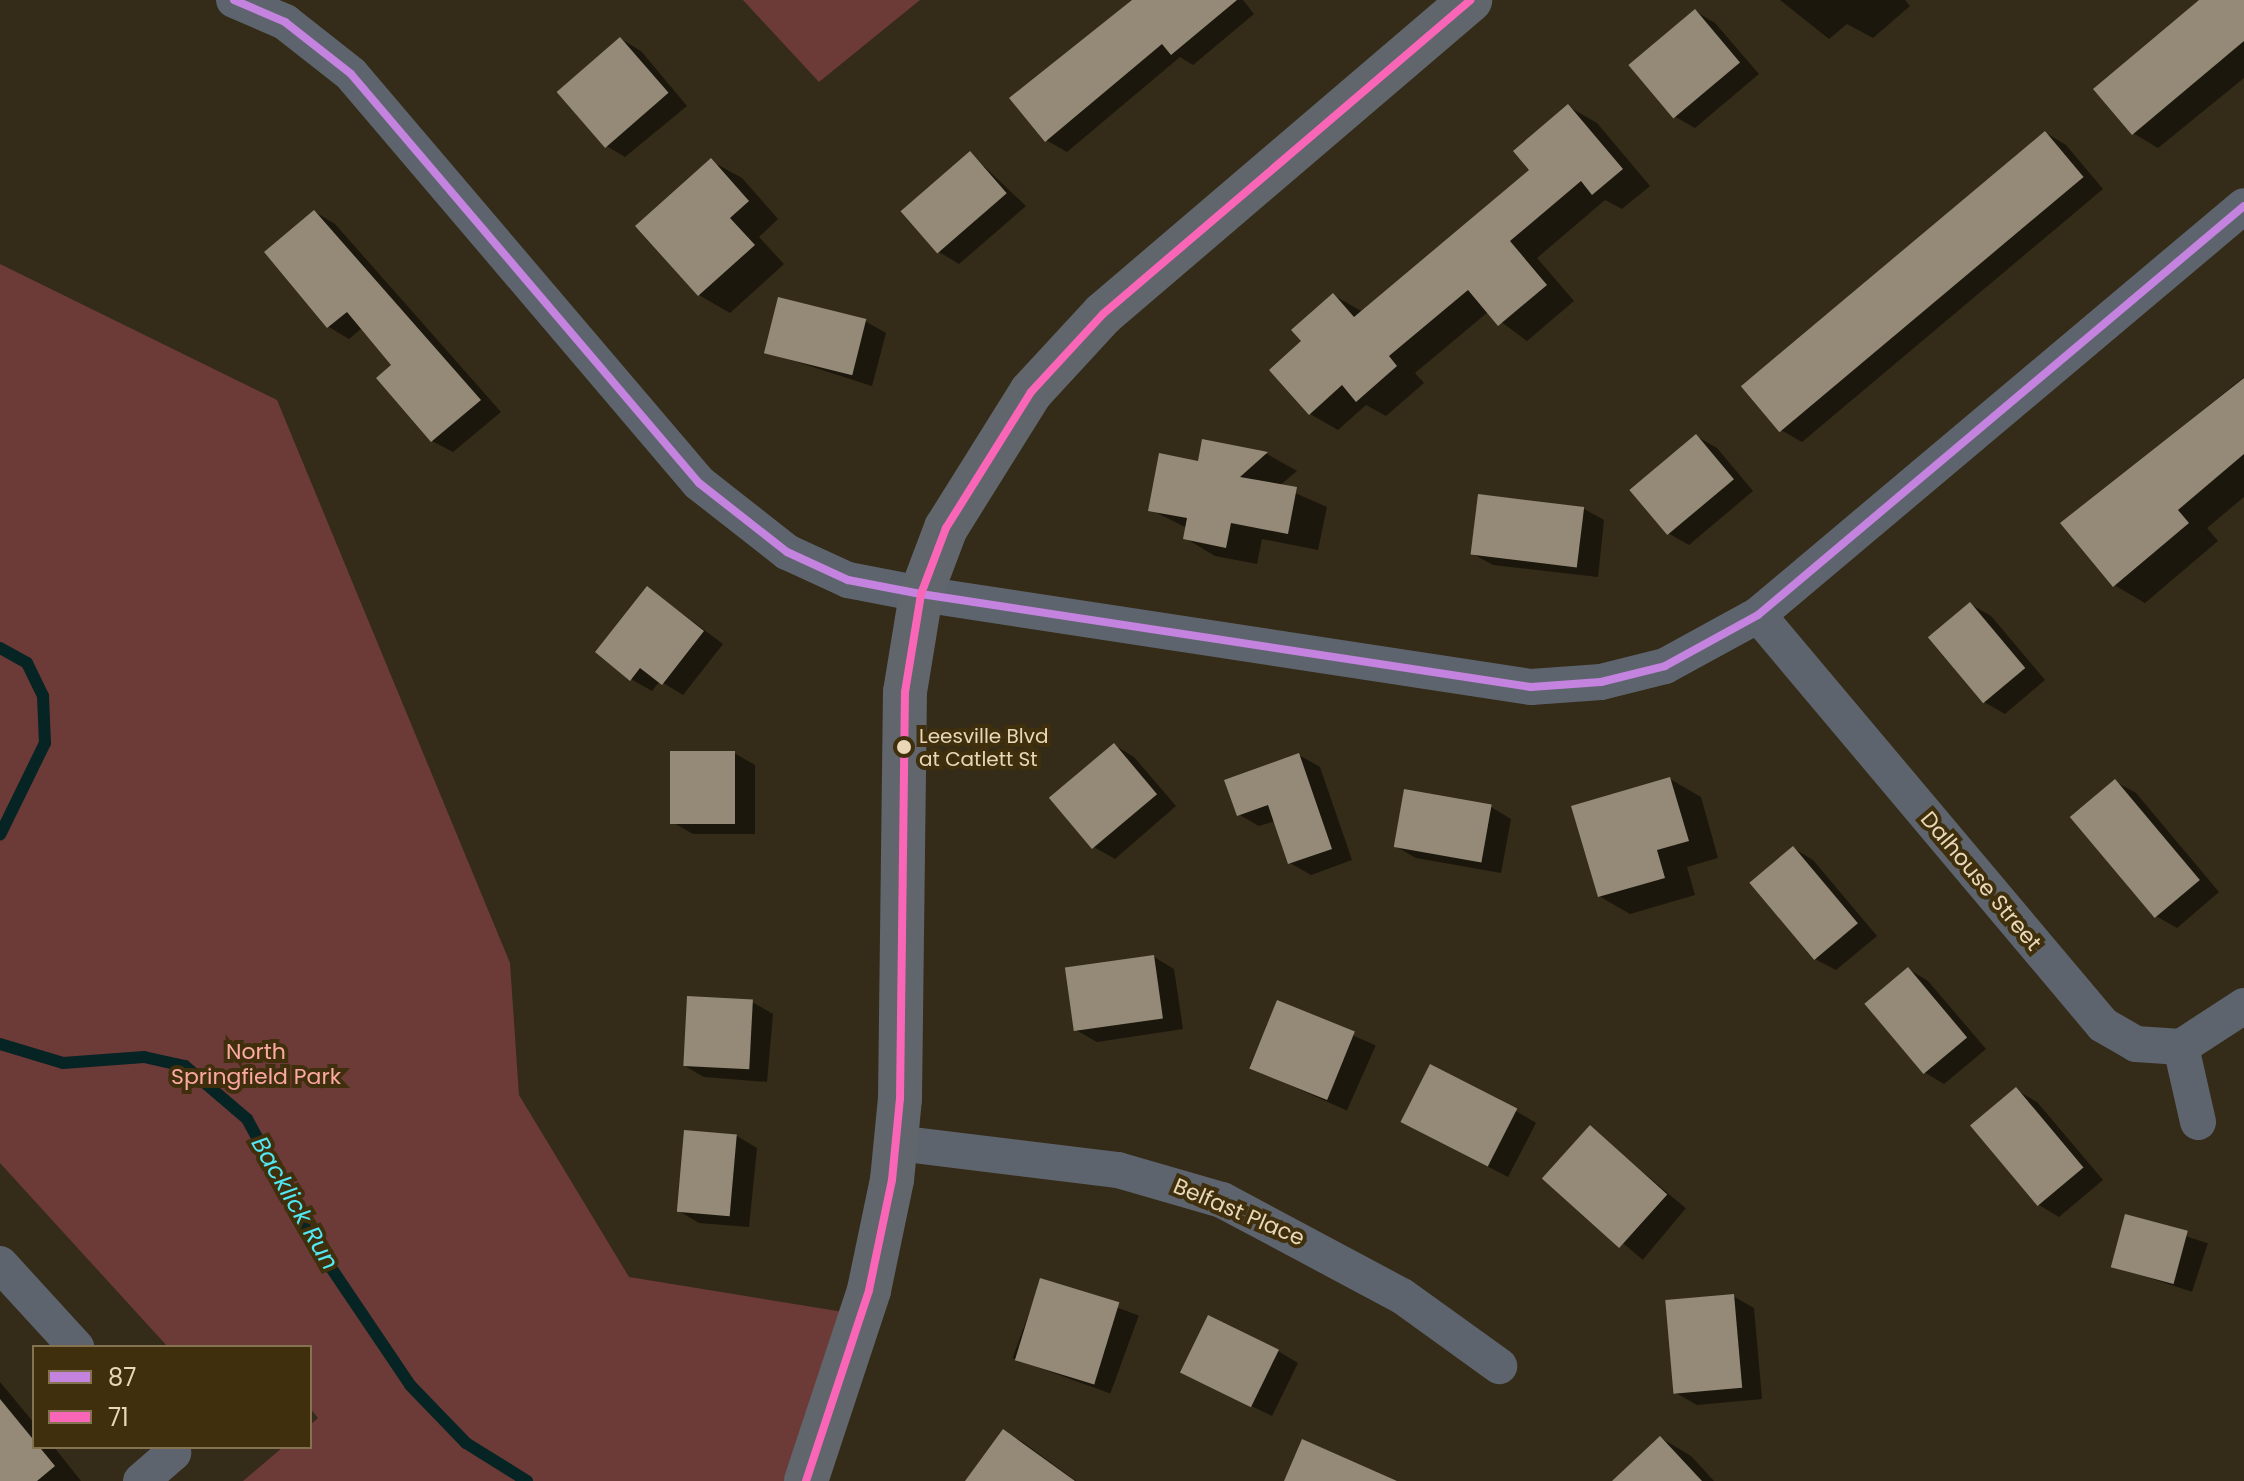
<!DOCTYPE html>
<html>
<head>
<meta charset="utf-8">
<style>
  body { margin:0 }
  #map { position:relative; width:2244px; height:1481px; overflow:hidden; background:#342b18; font-family:Poppins,sans-serif }
  div>[style] { position:absolute }
  [style*='--x'] { left:calc(var(--x)*1px); top:calc(var(--y)*1px); width:calc(var(--w)*1px); rotate:calc(var(--a)*1deg) }
  .green>* { inset:0; background:#6d3b37 }
  .shadow>* { inset:0; background:#0007; transform-origin:0 0 }
  .stream>* { height:12px; margin:-6px; padding:0 6px; transform-origin:6px; border-radius:6px; background:#062424 }
  .building>* { inset:0; background:#948a77; transform-origin:0 0 }
  .street>* { height:36px; margin:-18px; padding:0 18px; transform-origin:18px; border-radius:18px; background:#5e646d }
  .secondary>* { height:44px; margin:-22px; padding:0 22px; transform-origin:22px; border-radius:22px; background:#61656c }
  .bus-1>* { height:8px; margin:-4px; padding:0 4px; transform-origin:4px; border-radius:4px; background:#c483df }
  .bus-2>* { height:8px; margin:-4px; padding:0 4px; transform-origin:4px; border-radius:4px; background:#fa66b7 }
  .dots>* { width:22px; height:22px; translate:-50% -50%; box-sizing:border-box; border:4px solid #402f0c; border-radius:50% }
  span { translate:-50% -50%; white-space:nowrap; text-align:center; line-height:1.15; -webkit-text-stroke:8px #402f0c; paint-order:stroke }
  .bus-label { font-size:20px; color:#e9d7b7 }
  .left { translate:0 -50%; text-align:left }
  .street-label { font-size:22px; color:#e9d7b7 }
  .park-label { font-size:22px; color:#fca8a4 }
  .water-label { font-size:24px; color:#52e7f3; font-style:italic }
  .legend { position:absolute; left:32px; top:1345px; width:280px; height:104px; box-sizing:border-box; background:#402f0c; border:2px solid #847250; margin:0; padding:10px 14px; list-style:none; font-size:24px; color:#e9d7b7 }
  .legend li { display:flex; align-items:center; gap:16px; height:40px }
  .legend b { width:40px; border:2px solid #847250 }
</style>
</head>
<body>
<div id="map">
  <div class="green">
    <div style="clip-path:polygon(743px 0,920px 0,819px 82px)"></div>
    <div style="clip-path:polygon(0 264px,277px 400px,510px 963px,519px 1095px,629px 1277px,862px 1315px,802px 1481px,243px 1481px,283px 1447px,310px 1447px,310px 1425px,318px 1418px,310px 1408px,310px 1347px,168px 1347px,0 1163px)"></div>
  </div>
  <div class="shadow">
    <div style="clip-path:polygon(1134px 0,1243px 0,1254px 14px,1193px 65px,1180px 57px,1067px 152px,1046px 140px)"></div>
    <div style="clip-path:polygon(1780px 0,1905px 0,1910px 6px,1873px 38px,1847px 24px,1829px 39px)"></div>
    <div style="clip-path:polygon(2207px 0,2244px 0,2244px 78px,2158px 148px,2133px 133px)"></div>
    <div style="clip-path:polygon(1695px 11px,1715px 23px,1759px 74px,1695px 128px,1674px 116px)"></div>
    <div style="clip-path:polygon(621px 39px,641px 51px,687px 106px,625px 157px,605px 145px)"></div>
    <div style="clip-path:polygon(1569px 107px,1597px 123px,1650px 186px,1622px 209px,1605px 200px,1537px 258px,1574px 301px,1527px 341px,1488px 312px,1415px 373px,1424px 383px,1386px 416px,1366px 405px,1338px 430px,1310px 414px,1304px 341px,1333px 295px,1363px 312px,1532px 170px)"></div>
    <div style="clip-path:polygon(2046px 133px,2066px 145px,2103px 189px,1802px 442px,1781px 430px)"></div>
    <div style="clip-path:polygon(970px 153px,1026px 206px,959px 264px,939px 252px)"></div>
    <div style="clip-path:polygon(711px 161px,742px 178px,778px 219px,759px 237px,784px 264px,730px 313px,699px 295px)"></div>
    <div style="clip-path:polygon(315px 212px,335px 224px,501px 412px,453px 452px,432px 441px,394px 365px,362px 328px,349px 339px,329px 327px,267px 253px)"></div>
    <div style="clip-path:polygon(865px 321px,886px 333px,872px 386px,766px 352px)"></div>
    <div style="clip-path:polygon(2244px 377px,2244px 497px,2207px 528px,2218px 541px,2145px 603px,2114px 585px,2062px 524px)"></div>
    <div style="clip-path:polygon(1696px 436px,1717px 448px,1753px 491px,1689px 545px,1668px 533px)"></div>
    <div style="clip-path:polygon(1204px 441px,1267px 454px,1297px 471px,1279px 486px,1327px 507px,1318px 550px,1262px 539px,1257px 564px,1215px 556px,1185px 538px,1187px 528px,1151px 510px,1200px 463px)"></div>
    <div style="clip-path:polygon(1584px 509px,1604px 520px,1598px 577px,1493px 565px,1473px 554px)"></div>
    <div style="clip-path:polygon(648px 588px,723px 644px,683px 695px,660px 681px,652px 691px,631px 679px)"></div>
    <div style="clip-path:polygon(1970px 604px,1991px 616px,2045px 680px,2005px 714px,1984px 702px)"></div>
    <div style="clip-path:polygon(1114px 745px,1134px 757px,1176px 806px,1115px 859px,1094px 847px)"></div>
    <div style="clip-path:polygon(734px 753px,755px 765px,755px 834px,693px 834px,672px 822px)"></div>
    <div style="clip-path:polygon(1299px 755px,1320px 767px,1352px 860px,1311px 875px,1290px 863px,1275px 821px,1259px 826px,1238px 814px)"></div>
    <div style="clip-path:polygon(1670px 779px,1701px 797px,1718px 858px,1687px 867px,1695px 895px,1630px 914px,1599px 896px)"></div>
    <div style="clip-path:polygon(2116px 782px,2136px 793px,2219px 892px,2177px 928px,2156px 916px)"></div>
    <div style="clip-path:polygon(1491px 807px,1511px 819px,1501px 873px,1416px 858px,1395px 846px)"></div>
    <div style="clip-path:polygon(1793px 848px,1813px 860px,1877px 936px,1836px 970px,1815px 959px)"></div>
    <div style="clip-path:polygon(1154px 957px,1174px 969px,1183px 1029px,1097px 1042px,1076px 1030px)"></div>
    <div style="clip-path:polygon(1908px 969px,1928px 981px,1986px 1049px,1944px 1084px,1924px 1072px)"></div>
    <div style="clip-path:polygon(752px 1002px,773px 1014px,767px 1082px,704px 1077px,683px 1065px)"></div>
    <div style="left:1278px;top:1002px;width:107px;height:71px;rotate:24deg"></div>
    <div style="clip-path:polygon(2016px 1090px,2037px 1102px,2103px 1180px,2059px 1217px,2039px 1205px,1973px 1126px)"></div>
    <div style="clip-path:polygon(1516px 1111px,1536px 1123px,1508px 1177px,1423px 1133px)"></div>
    <div style="left:1590px;top:1128px;width:125px;height:67px;rotate:40deg"></div>
    <div style="clip-path:polygon(737px 1136px,757px 1148px,749px 1227px,699px 1223px,679px 1211px)"></div>
    <div style="left:2127px;top:1217px;width:85px;height:51px;rotate:18deg"></div>
    <div style="left:1041px;top:1280px;width:104px;height:83px;rotate:20deg"></div>
    <div style="clip-path:polygon(1733px 1296px,1754px 1308px,1762px 1399px,1697px 1405px,1676px 1393px)"></div>
    <div style="clip-path:polygon(1278px 1351px,1298px 1363px,1272px 1416px,1202px 1382px)"></div>
    <div style="clip-path:polygon(0 1382px,34px 1423px,34px 1447px,54px 1447px,81px 1481px,0 1481px)"></div>
    <div style="clip-path:polygon(1004px 1431px,1024px 1443px,1076px 1481px,973px 1481px)"></div>
    <div style="clip-path:polygon(1661px 1438px,1691px 1456px,1714px 1481px,1615px 1481px)"></div>
  </div>
  <div class="stream">
    <div style="--x:0;--y:648;--w:31;--a:29"></div>
    <div style="--x:27;--y:663;--w:37;--a:64"></div>
    <div style="--x:43;--y:696;--w:47;--a:87.6"></div>
    <div style="--x:45;--y:743;--w:102;--a:116.1"></div>
    <div style="--x:0;--y:1044;--w:66;--a:16.8"></div>
    <div style="--x:63;--y:1063;--w:81;--a:-4.2"></div>
    <div style="--x:144;--y:1057;--w:42;--a:12.4"></div>
    <div style="--x:185;--y:1066;--w:82;--a:40.5"></div>
    <div style="--x:247;--y:1119;--w:135;--a:61.7"></div>
    <div style="--x:311;--y:1238;--w:177;--a:56"></div>
    <div style="--x:410;--y:1385;--w:81;--a:46"></div>
    <div style="--x:466;--y:1443;--w:72;--a:31.9"></div>
  </div>
  <div class="building">
    <div style="clip-path:polygon(1132px 0,1237px 0,1171px 55px,1162px 44px,1045px 142px,1009px 98px)"></div>
    <div style="clip-path:polygon(2199px 0,2244px 0,2244px 41px,2132px 135px,2093px 89px)"></div>
    <div style="left:1695px;top:9px;width:70px;height:87px;rotate:50deg"></div>
    <div style="left:620px;top:37px;width:74px;height:84px;rotate:49deg"></div>
    <div style="clip-path:polygon(1568px 104px,1623px 169px,1592px 195px,1581px 181px,1510px 241px,1547px 285px,1498px 326px,1468px 290px,1389px 356px,1397px 366px,1356px 402px,1342px 385px,1309px 415px,1269px 370px,1301px 341px,1291px 330px,1333px 293px,1354px 317px,1529px 170px,1513px 151px)"></div>
    <div style="left:2045px;top:131px;width:60px;height:397px;rotate:50deg"></div>
    <div style="left:970px;top:151px;width:56px;height:92px;rotate:49deg"></div>
    <div style="clip-path:polygon(711px 158px,749px 201px,730px 218px,755px 245px,698px 296px,635px 226px)"></div>
    <div style="clip-path:polygon(314px 210px,481px 400px,431px 442px,376px 378px,391px 365px,347px 312px,327px 328px,264px 252px)"></div>
    <div style="left:778px;top:297px;width:91px;height:58px;rotate:14deg"></div>
    <div style="clip-path:polygon(2244px 378px,2244px 454px,2178px 510px,2189px 523px,2113px 587px,2060px 523px)"></div>
    <div style="left:1696px;top:434px;width:59px;height:87px;rotate:50deg"></div>
    <div style="clip-path:polygon(1202px 439px,1268px 452px,1240px 477px,1297px 487px,1288px 534px,1231px 523px,1226px 548px,1183px 539px,1187px 518px,1148px 511px,1159px 453px,1198px 461px)"></div>
    <div style="left:1478px;top:494px;width:107px;height:61px;rotate:7deg"></div>
    <div style="clip-path:polygon(647px 586px,704px 631px,662px 685px,640px 668px,630px 681px,595px 652px)"></div>
    <div style="left:1970px;top:602px;width:86px;height:55px;rotate:50deg"></div>
    <div style="left:1114px;top:743px;width:67px;height:85px;rotate:50deg"></div>
    <div style="left:670px;top:751px;width:65px;height:73px"></div>
    <div style="clip-path:polygon(1299px 753px,1332px 849px,1288px 864px,1268px 805px,1237px 816px,1224px 780px)"></div>
    <div style="clip-path:polygon(1670px 777px,1689px 841px,1657px 850px,1665px 878px,1598px 897px,1571px 806px)"></div>
    <div style="left:2115px;top:779px;width:132px;height:59px;rotate:50deg"></div>
    <div style="left:1404px;top:789px;width:89px;height:59px;rotate:10deg"></div>
    <div style="left:1793px;top:846px;width:101px;height:57px;rotate:50deg"></div>
    <div style="left:1154px;top:955px;width:64px;height:90px;rotate:82deg"></div>
    <div style="left:1908px;top:967px;width:92px;height:57px;rotate:50deg"></div>
    <div style="left:687px;top:996px;width:66px;height:70px;rotate:3deg"></div>
    <div style="left:1277px;top:1000px;width:84px;height:74px;rotate:22deg"></div>
    <div style="left:1430px;top:1064px;width:98px;height:65px;rotate:27deg"></div>
    <div style="left:2016px;top:1087px;width:105px;height:60px;rotate:50deg"></div>
    <div style="left:1590px;top:1125px;width:104px;height:72px;rotate:42deg"></div>
    <div style="left:684px;top:1130px;width:53px;height:82px;rotate:5deg"></div>
    <div style="left:2125px;top:1214px;width:65px;height:55px;rotate:15deg"></div>
    <div style="left:1040px;top:1278px;width:83px;height:86px;rotate:17deg"></div>
    <div style="left:1734px;top:1294px;width:94px;height:69px;rotate:85deg"></div>
    <div style="left:1208px;top:1315px;width:79px;height:64px;rotate:26deg"></div>
    <div style="clip-path:polygon(0 1399px,55px 1466px,37px 1481px,0 1481px)"></div>
    <div style="clip-path:polygon(1003px 1429px,1075px 1481px,965px 1481px)"></div>
    <div style="clip-path:polygon(1660px 1436px,1702px 1481px,1612px 1481px)"></div>
    <div style="clip-path:polygon(1302px 1439px,1397px 1481px,1284px 1481px)"></div>
  </div>
  <div class="street">
    <div style="--x:234;--y:0;--w:56;--a:23.3"></div>
    <div style="--x:285;--y:22;--w:84;--a:38.2"></div>
    <div style="--x:351;--y:74;--w:537;--a:49.61"></div>
    <div style="--x:699;--y:483;--w:112;--a:38.1"></div>
    <div style="--x:787;--y:552;--w:67;--a:24.7"></div>
    <div style="--x:848;--y:580;--w:74;--a:10.9"></div>
    <div style="--x:921;--y:594;--w:617;--a:8.67"></div>
    <div style="--x:1531;--y:687;--w:70;--a:-4.1"></div>
    <div style="--x:1601;--y:682;--w:66;--a:-14"></div>
    <div style="--x:1665;--y:666;--w:106;--a:-28.7"></div>
    <div style="--x:1758;--y:615;--w:635;--a:-40.08"></div>
    <div style="--x:1758;--y:615;--w:536;--a:49.92"></div>
    <div style="--x:2103;--y:1025;--w:38;--a:30"></div>
    <div style="--x:2136;--y:1044;--w:45;--a:3.8"></div>
    <div style="--x:2181;--y:1047;--w:75;--a:-33.1"></div>
    <div style="--x:2181;--y:1047;--w:77;--a:77.2"></div>
    <div style="--x:897;--y:1143;--w:223;--a:7"></div>
    <div style="--x:1118;--y:1170;--w:108;--a:16.1"></div>
    <div style="--x:1222;--y:1200;--w:204;--a:28.1"></div>
    <div style="--x:1402;--y:1296;--w:120;--a:35.8"></div>
    <div style="--x:0;--y:1264;--w:113;--a:47.5"></div>
    <div style="--x:141;--y:1481;--w:43;--a:-41.2"></div>
    <div style="--x:173;--y:1453;--w:8;--a:-130"></div>
  </div>
  <div class="secondary">
    <div style="--x:806;--y:1481;--w:201;--a:-71.7"></div>
    <div style="--x:869;--y:1290;--w:112;--a:-78.2"></div>
    <div style="--x:892;--y:1180;--w:81;--a:-84.4"></div>
    <div style="--x:900;--y:1099;--w:407;--a:-89.3"></div>
    <div style="--x:905;--y:692;--w:99;--a:-80.7"></div>
    <div style="--x:921;--y:594;--w:71;--a:-69.3"></div>
    <div style="--x:946;--y:528;--w:160;--a:-58"></div>
    <div style="--x:1031;--y:392;--w:106;--a:-47.3"></div>
    <div style="--x:1103;--y:314;--w:483;--a:-40.5"></div>
  </div>
  <div class="bus-1">
    <div style="--x:234;--y:0;--w:56;--a:23.3"></div>
    <div style="--x:285;--y:22;--w:84;--a:38.2"></div>
    <div style="--x:351;--y:74;--w:537;--a:49.61"></div>
    <div style="--x:699;--y:483;--w:112;--a:38.1"></div>
    <div style="--x:787;--y:552;--w:67;--a:24.7"></div>
    <div style="--x:848;--y:580;--w:74;--a:10.9"></div>
    <div style="--x:921;--y:594;--w:617;--a:8.67"></div>
    <div style="--x:1531;--y:687;--w:70;--a:-4.1"></div>
    <div style="--x:1601;--y:682;--w:66;--a:-14"></div>
    <div style="--x:1665;--y:666;--w:106;--a:-28.7"></div>
    <div style="--x:1758;--y:615;--w:635;--a:-40.08"></div>
  </div>
  <div class="bus-2">
    <div style="--x:806;--y:1481;--w:201;--a:-71.7"></div>
    <div style="--x:869;--y:1290;--w:112;--a:-78.2"></div>
    <div style="--x:892;--y:1180;--w:81;--a:-84.4"></div>
    <div style="--x:900;--y:1099;--w:407;--a:-89.3"></div>
    <div style="--x:905;--y:692;--w:99;--a:-80.7"></div>
    <div style="--x:921;--y:594;--w:71;--a:-69.3"></div>
    <div style="--x:946;--y:528;--w:160;--a:-58"></div>
    <div style="--x:1031;--y:392;--w:106;--a:-47.3"></div>
    <div style="--x:1103;--y:314;--w:483;--a:-40.5"></div>
  </div>
  <div class="dots">
    <div style="left:904px;top:747px;background:#e9d7b7"></div>
  </div>
  <div class="bus-label">
    <span class="left" style="left:919px;top:748px">Leesville Blvd<br>at Catlett St</span>
  </div>
  <div class="street-label">
    <span style="left:1981px;top:881px;rotate:50deg">Dalhouse Street</span>
    <span style="left:1239px;top:1212px;rotate:23deg">Belfast Place</span>
  </div>
  <div class="park-label">
    <span style="left:256px;top:1064px">North<br>Springfield Park</span>
  </div>
  <div class="water-label">
    <span style="left:295px;top:1203px;rotate:60deg">Backlick Run</span>
  </div>
  <ul class="legend">
  <li><b style="height:10px;background:#c483df"></b>87</li>
  <li><b style="height:10px;background:#fa66b7"></b>71</li>
  </ul>
</div>
</body>
</html>
